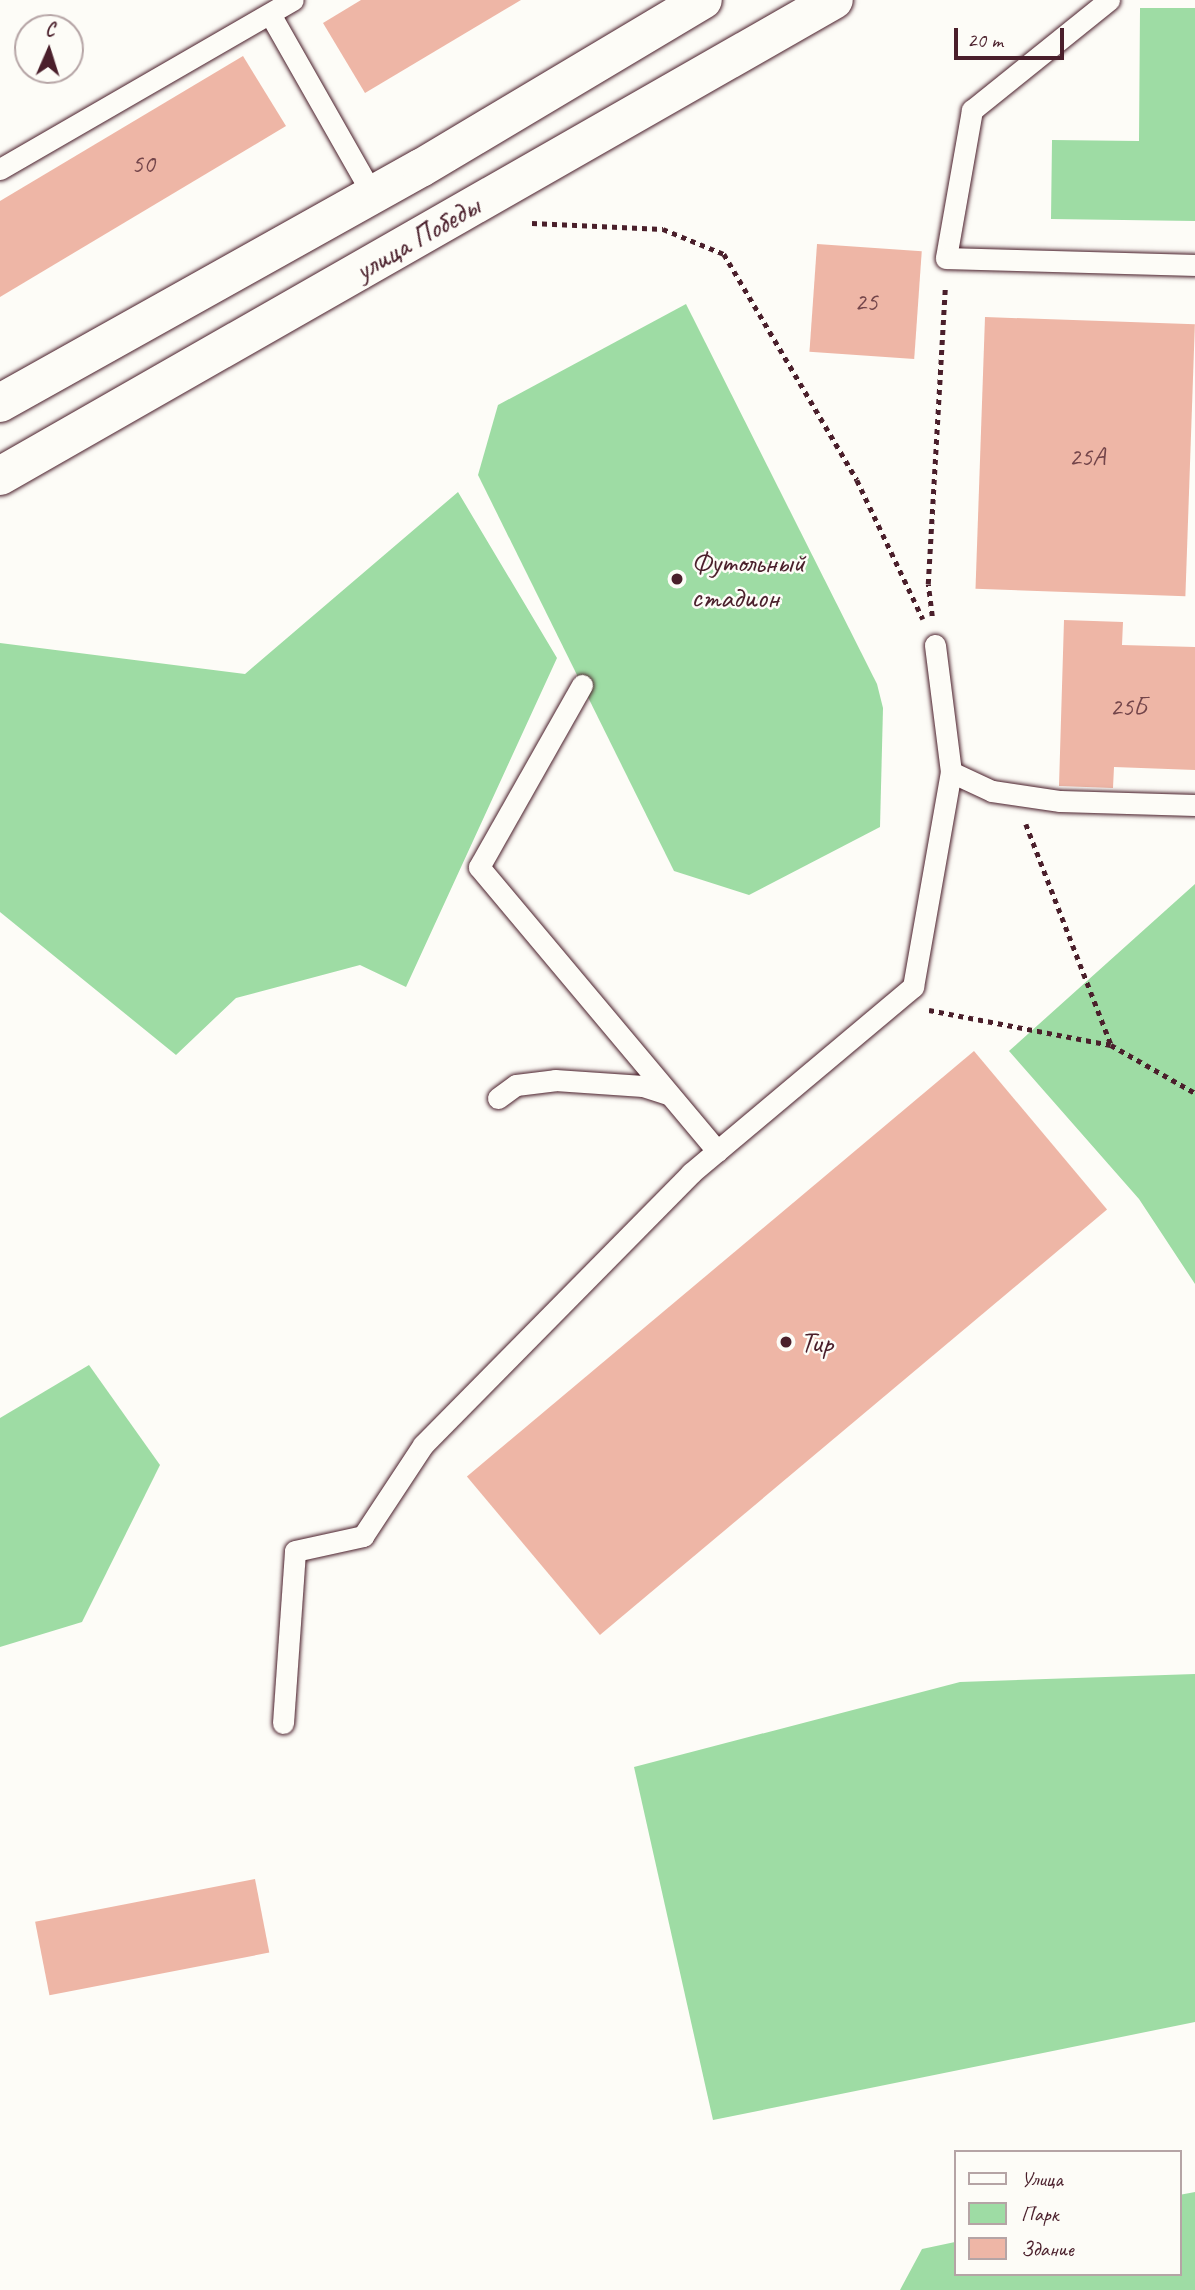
<!DOCTYPE html>
<html>
<head>
<meta charset="utf-8">
<style>
  body { margin:0 }
  #map { position:relative; width:1195px; height:2290px; overflow:hidden; background:#fdfcf7; font-family:Caveat,sans-serif }
  div>[style] { position:absolute }
  [style*='--x'] { left:calc(var(--x)*1px); top:calc(var(--y)*1px); width:calc(var(--w)*1px); rotate:calc(var(--a)*1deg) }
  .green>* { inset:0; background:#9edca4 }
  .building>* { inset:0; background:#eeb6a6; transform-origin:0 0 }
  .path>* { height:4.5px; margin-top:-2.25px; transform-origin:0; background:repeating-linear-gradient(90deg,#4a1f2b 0 5px,transparent 0 10px) }
  .roads { filter:drop-shadow(0 0 2px #4a1f2b) drop-shadow(0 0 2px #4a1f2b) }
  .service>* { height:21px; margin:-10.5px; padding:0 10.5px; transform-origin:10.5px; border-radius:10.5px; background:#fdfcf7 }
  .tertiary>* { height:38px; margin:-19px; padding:0 19px; transform-origin:19px; border-radius:19px; background:#fdfcf7 }
  .dots>* { width:19px; height:19px; translate:-50% -50%; box-sizing:border-box; border:4px solid #fdfcf7; border-radius:50% }
  span { translate:-50% -50%; white-space:nowrap; text-align:center; line-height:1.15; -webkit-text-stroke:5px #fdfcf7; paint-order:stroke }
  .number-label { font-size:26px; color:#73454a }
  .number-label span { -webkit-text-stroke-width:0 }
  .street-label { font-size:30px; color:#4a1f2b }
  .poi-label { font-size:30px; color:#4a1f2b }
  .left { translate:0 -50%; text-align:left }
  .legend { position:absolute; left:954px; top:2150px; width:228px; height:126px; box-sizing:border-box; background:#fdfcf7; border:2px solid #b5a4a5; margin:0; padding:9px 12px; list-style:none; font-size:21px; color:#4a1f2b }
  .legend li { display:flex; align-items:center; gap:14px; height:35px }
  .legend b { width:35px; border:2px solid #b5a4a5 }
  .north { position:absolute; left:14px; top:14px; width:70px; height:70px; box-sizing:border-box; background:#fdfcf7; border:2px solid #b5a4a5; border-radius:50%; rotate:3deg; font-size:19px; font-weight:700; line-height:28px; text-align:center; color:#4a1f2b }
  .north::after { content:''; display:block; margin:auto; width:24px; height:32px; background:#4a1f2b; clip-path:polygon(50% 0,100% 100%,50% 72%,0 100%) }
  .scale { position:absolute; left:954px; top:28px; width:110px; height:32px; box-sizing:border-box; border:4px solid #4a1f2b; border-top:0; padding-left:9px; font-size:21px; line-height:24px; white-space:nowrap; color:#4a1f2b; -webkit-text-stroke:5px #fdfcf7; paint-order:stroke }
</style>
</head>
<body>
<div id="map">
  <div class="green">
    <div style="clip-path:polygon(1140px 8px,1195px 8px,1195px 221px,1051px 219px,1052px 140px,1139px 141px)"></div>
    <div style="clip-path:polygon(686px 304px,877px 684px,883px 708px,880px 827px,749px 895px,674px 871px,478px 475px,498px 405px)"></div>
    <div style="clip-path:polygon(458px 492px,557px 658px,406px 987px,360px 965px,236px 998px,176px 1055px,0 912px,0 643px,245px 674px)"></div>
    <div style="clip-path:polygon(1195px 884px,1195px 1284px,1139px 1199px,1009px 1051px)"></div>
    <div style="clip-path:polygon(89px 1365px,160px 1465px,82px 1622px,0 1647px,0 1418px)"></div>
    <div style="clip-path:polygon(1195px 1674px,1195px 2022px,713px 2120px,634px 1767px,960px 1682px)"></div>
    <div style="clip-path:polygon(1195px 2192px,1195px 2290px,900px 2290px,922px 2249px,955px 2242px,955px 2274px,1179px 2274px,1179px 2195px)"></div>
  </div>
  <div class="building">
    <div style="clip-path:polygon(361px 0,521px 0,365px 93px,323px 23px)"></div>
    <div style="clip-path:polygon(243px 56px,286px 126px,0 297px,0 201px)"></div>
    <div style="left:817px;top:244px;width:105px;height:108px;rotate:4deg"></div>
    <div style="left:985px;top:317px;width:210px;height:272px;rotate:2deg"></div>
    <div style="clip-path:polygon(1064px 620px,1123px 622px,1122px 645px,1195px 647px,1195px 770px,1114px 767px,1113px 788px,1059px 786px)"></div>
    <div style="left:974px;top:1051px;width:207px;height:662px;rotate:50deg"></div>
    <div style="left:255px;top:1879px;width:75px;height:224px;rotate:79deg"></div>
  </div>
  <div class="path">
    <div style="--x:532;--y:223;--w:131;--a:2.6"></div>
    <div style="--x:663;--y:229;--w:66;--a:22.3"></div>
    <div style="--x:724;--y:254;--w:262;--a:59.5"></div>
    <div style="--x:857;--y:480;--w:154;--a:64.6"></div>
    <div style="--x:932;--y:616;--w:32;--a:-97"></div>
    <div style="--x:928;--y:584;--w:298;--a:-86.7"></div>
    <div style="--x:1026;--y:824;--w:236;--a:68.9"></div>
    <div style="--x:929;--y:1010;--w:185;--a:10.9"></div>
    <div style="--x:1111;--y:1045;--w:97;--a:29.7"></div>
  </div>
  <div class="roads">
    <div class="service">
      <div style="--x:1109;--y:0;--w:176;--a:141.2"></div>
      <div style="--x:972;--y:110;--w:150;--a:100"></div>
      <div style="--x:946;--y:258;--w:249;--a:1.6"></div>
      <div style="--x:270;--y:14;--w:208;--a:60.4"></div>
      <div style="--x:0;--y:169;--w:338;--a:-30"></div>
      <div style="--x:582;--y:685;--w:209;--a:119.5"></div>
      <div style="--x:479;--y:867;--w:371;--a:50"></div>
      <div style="--x:951;--y:772;--w:45;--a:24.9"></div>
      <div style="--x:992;--y:791;--w:69;--a:8.4"></div>
      <div style="--x:1060;--y:801;--w:135;--a:1.7"></div>
      <div style="--x:498;--y:1098;--w:22;--a:-36"></div>
      <div style="--x:516;--y:1085;--w:39;--a:-7"></div>
      <div style="--x:555;--y:1080;--w:88;--a:3.9"></div>
      <div style="--x:643;--y:1086;--w:26;--a:18"></div>
      <div style="--x:283;--y:1723;--w:172;--a:-86"></div>
      <div style="--x:295;--y:1551;--w:70;--a:-12.4"></div>
      <div style="--x:363;--y:1536;--w:109;--a:-56.6"></div>
      <div style="--x:423;--y:1445;--w:382;--a:-45.4"></div>
      <div style="--x:691;--y:1173;--w:290;--a:-40"></div>
      <div style="--x:913;--y:987;--w:218;--a:-80"></div>
      <div style="--x:951;--y:772;--w:128;--a:-97.2"></div>
    </div>
    <div class="tertiary">
      <div style="--x:0;--y:403;--w:482;--a:-29.2"></div>
      <div style="--x:421;--y:168;--w:328;--a:-30.8"></div>
      <div style="--x:0;--y:476;--w:960;--a:-29.72"></div>
    </div>
  </div>
  <div class="dots">
    <div style="left:677px;top:579px;background:#4a1f2b"></div>
    <div style="left:786px;top:1342px;background:#4a1f2b"></div>
  </div>
  <div class="number-label">
    <span style="left:143px;top:164px">50</span>
    <span style="left:866px;top:302px">25</span>
    <span style="left:1087px;top:457px">25А</span>
    <span style="left:1128px;top:707px">25Б</span>
  </div>
  <div class="street-label">
    <span style="left:417px;top:238px;rotate:-30deg">улица Победы</span>
  </div>
  <div class="poi-label">
    <span class="left" style="left:691px;top:579px">Футольный<br>стадион</span>
    <span class="left" style="left:800px;top:1342px">Тир</span>
  </div>
  <ul class="legend">
  <li><b style="height:9px;background:#fdfcf7"></b>Улица</li>
  <li><b style="height:19px;background:#9edca4"></b>Парк</li>
  <li><b style="height:19px;background:#eeb6a6"></b>Здание</li>
  </ul>
  <div class="north">С</div>
  <div class="scale">20 m</div>
</div>
</body>
</html>
